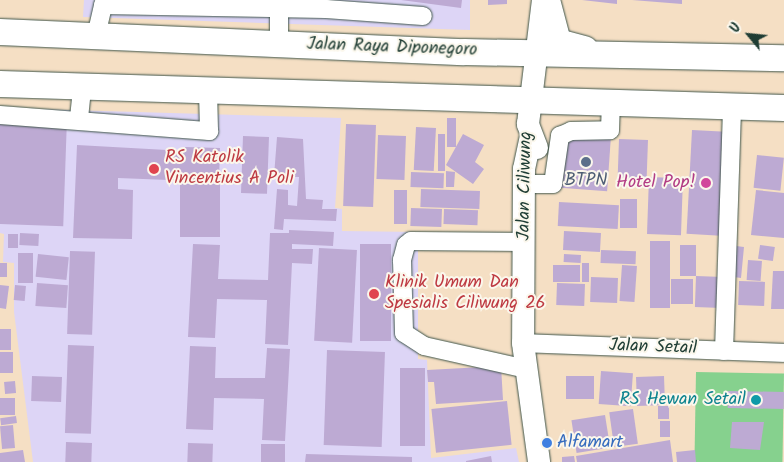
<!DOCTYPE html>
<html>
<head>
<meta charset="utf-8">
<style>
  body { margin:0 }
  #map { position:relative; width:784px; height:462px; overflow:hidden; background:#f5dfc4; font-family:Kalam,sans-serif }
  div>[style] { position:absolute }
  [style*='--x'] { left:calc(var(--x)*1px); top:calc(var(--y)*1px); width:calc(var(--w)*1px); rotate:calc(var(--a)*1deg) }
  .built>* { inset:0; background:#ddd5f6 }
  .green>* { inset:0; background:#86d18e; transform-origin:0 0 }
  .building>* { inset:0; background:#bdaad3; transform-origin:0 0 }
  .roads { filter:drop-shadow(0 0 1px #3f554a) drop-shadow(0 0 1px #3f554a) }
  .minor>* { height:18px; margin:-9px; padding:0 9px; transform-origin:9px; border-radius:9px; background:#fff }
  .major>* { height:22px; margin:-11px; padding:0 11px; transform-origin:11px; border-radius:11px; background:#fff }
  .highway>* { height:26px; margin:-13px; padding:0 13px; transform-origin:13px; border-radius:13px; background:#fff }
  .dots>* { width:14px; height:14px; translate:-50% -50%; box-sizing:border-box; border:2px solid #fbf7ec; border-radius:50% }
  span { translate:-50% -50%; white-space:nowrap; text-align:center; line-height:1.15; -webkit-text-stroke:4px #fbf7ec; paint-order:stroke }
  .street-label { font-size:18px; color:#1f3d34 }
  .health-label { font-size:18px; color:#be3a42 }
  .left { translate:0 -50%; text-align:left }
  .service-label { font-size:18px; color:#4e5e75 }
  .hotel-label { font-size:18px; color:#b23c85 }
  .right { translate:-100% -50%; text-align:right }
  .culture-label { font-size:18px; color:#0d838f }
  .shop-label { font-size:18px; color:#366cbe }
  .north { position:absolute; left:724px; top:10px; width:50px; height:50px; -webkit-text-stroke:4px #fbf7ec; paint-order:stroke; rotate:298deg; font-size:14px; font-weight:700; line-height:20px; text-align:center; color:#1f3d34 }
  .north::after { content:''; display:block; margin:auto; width:18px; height:22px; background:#1f3d34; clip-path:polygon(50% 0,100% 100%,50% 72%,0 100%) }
</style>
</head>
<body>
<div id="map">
  <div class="built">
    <div style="clip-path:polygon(84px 0,470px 0,470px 30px,83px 17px)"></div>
    <div style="clip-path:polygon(0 108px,341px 118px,335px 208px,342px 209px,342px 231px,418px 232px,418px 359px,427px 360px,431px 458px,516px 448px,519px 462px,33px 462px,14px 312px,14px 263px,3px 262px,4px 234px,0 233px)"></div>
  </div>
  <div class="green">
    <div style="left:696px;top:372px;width:88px;height:90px;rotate:1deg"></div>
  </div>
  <div class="building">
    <div style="clip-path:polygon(401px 0,462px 0,461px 8px)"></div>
    <div style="clip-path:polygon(488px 0,507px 0,507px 4px,488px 5px)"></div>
    <div style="clip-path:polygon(582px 0,617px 0,617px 4px)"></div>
    <div style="clip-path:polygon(632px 0,682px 0,682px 4px)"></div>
    <div style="left:0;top:117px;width:67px;height:107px;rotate:2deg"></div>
    <div style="left:447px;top:118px;width:9px;height:29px"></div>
    <div style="left:346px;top:124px;width:30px;height:82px;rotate:2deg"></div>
    <div style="left:416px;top:127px;width:20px;height:43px;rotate:3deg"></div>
    <div style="left:692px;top:130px;width:34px;height:104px;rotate:3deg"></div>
    <div style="left:438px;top:134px;width:7px;height:37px"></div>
    <div style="clip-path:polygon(463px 134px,484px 145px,475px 162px,484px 169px,473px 184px,446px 165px)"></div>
    <div style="left:564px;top:134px;width:47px;height:54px;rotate:4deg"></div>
    <div style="left:378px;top:135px;width:28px;height:44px;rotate:2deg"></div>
    <div style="left:243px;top:136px;width:26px;height:57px;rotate:2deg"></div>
    <div style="clip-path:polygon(277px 137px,303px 139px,306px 199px,323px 200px,322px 209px,337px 209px,336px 221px,284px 219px,283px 230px,274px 229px,277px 189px,288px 190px,288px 205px,297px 206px,299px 177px,274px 176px)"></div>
    <div style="left:619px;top:139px;width:29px;height:46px;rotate:2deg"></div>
    <div style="clip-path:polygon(77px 145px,185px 151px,185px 147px,220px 148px,219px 182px,118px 178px,118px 189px,133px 190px,132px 239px,73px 238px)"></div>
    <div style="left:757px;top:155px;width:27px;height:33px;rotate:6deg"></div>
    <div style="clip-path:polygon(446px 171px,455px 172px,454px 187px,446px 187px)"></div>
    <div style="left:411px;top:172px;width:33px;height:15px;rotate:2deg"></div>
    <div style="left:649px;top:177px;width:34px;height:57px;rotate:2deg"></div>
    <div style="left:220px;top:184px;width:53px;height:40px;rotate:90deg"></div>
    <div style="left:421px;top:189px;width:59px;height:18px;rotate:2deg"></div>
    <div style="left:394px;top:190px;width:13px;height:34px"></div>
    <div style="clip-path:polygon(756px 190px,784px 193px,784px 238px,751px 235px)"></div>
    <div style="left:620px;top:199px;width:17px;height:29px"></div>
    <div style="left:559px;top:202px;width:60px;height:24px;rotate:3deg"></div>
    <div style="left:411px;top:208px;width:31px;height:18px;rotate:2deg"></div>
    <div style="left:444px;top:209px;width:34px;height:15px;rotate:2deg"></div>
    <div style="clip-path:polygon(289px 230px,334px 232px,333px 246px,292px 244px,292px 249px,313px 249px,312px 264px,292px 263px,288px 345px,265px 344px,267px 300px,217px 299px,215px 338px,188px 337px,193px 244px,220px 245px,218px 279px,268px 280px,270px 233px,289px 233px)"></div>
    <div style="left:564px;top:231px;width:37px;height:19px;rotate:3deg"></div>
    <div style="left:20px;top:233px;width:19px;height:12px;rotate:3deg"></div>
    <div style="left:8px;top:234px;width:10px;height:14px"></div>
    <div style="left:650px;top:241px;width:20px;height:67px"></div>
    <div style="left:360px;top:244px;width:31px;height:97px"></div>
    <div style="left:680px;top:245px;width:16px;height:31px"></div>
    <div style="left:760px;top:245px;width:15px;height:14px;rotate:8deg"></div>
    <div style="clip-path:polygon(736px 246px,744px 247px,741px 278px,734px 277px)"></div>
    <div style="left:319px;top:248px;width:38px;height:93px;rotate:3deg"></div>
    <div style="left:601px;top:250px;width:35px;height:13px;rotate:2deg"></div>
    <div style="left:70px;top:251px;width:25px;height:83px;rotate:2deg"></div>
    <div style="left:18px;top:253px;width:15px;height:30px"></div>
    <div style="left:38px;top:254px;width:31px;height:23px;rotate:6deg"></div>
    <div style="left:564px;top:254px;width:17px;height:8px;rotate:3deg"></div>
    <div style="left:748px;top:260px;width:14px;height:20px;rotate:4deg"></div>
    <div style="left:0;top:263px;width:7px;height:14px"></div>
    <div style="left:582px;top:263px;width:7px;height:19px"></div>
    <div style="left:553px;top:265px;width:27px;height:17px"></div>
    <div style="left:622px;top:265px;width:15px;height:36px;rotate:4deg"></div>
    <div style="clip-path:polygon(773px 271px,784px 271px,784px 309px,771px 309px)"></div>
    <div style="left:696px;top:276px;width:27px;height:31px;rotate:2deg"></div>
    <div style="left:591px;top:277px;width:27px;height:25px;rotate:2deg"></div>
    <div style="left:671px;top:279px;width:22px;height:25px"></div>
    <div style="left:739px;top:281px;width:26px;height:24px;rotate:2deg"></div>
    <div style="left:37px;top:283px;width:31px;height:23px;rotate:4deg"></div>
    <div style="left:557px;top:283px;width:28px;height:22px;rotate:2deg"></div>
    <div style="clip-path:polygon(0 285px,9px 286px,6px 309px,0 308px)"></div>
    <div style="left:15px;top:285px;width:11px;height:15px;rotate:5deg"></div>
    <div style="left:0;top:329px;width:11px;height:21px"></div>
    <div style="left:68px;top:345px;width:26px;height:88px;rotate:2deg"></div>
    <div style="clip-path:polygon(190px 346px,216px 347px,215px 378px,265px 378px,267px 348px,290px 349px,285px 441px,262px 440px,264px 399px,214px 398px,213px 430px,186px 429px)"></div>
    <div style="left:327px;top:350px;width:58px;height:95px;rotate:2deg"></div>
    <div style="left:0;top:352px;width:13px;height:21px"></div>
    <div style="clip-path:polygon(501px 366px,503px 400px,436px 404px,434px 382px,428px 382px,427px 370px)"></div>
    <div style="left:400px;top:368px;width:25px;height:78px"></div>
    <div style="left:601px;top:371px;width:32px;height:33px;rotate:4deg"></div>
    <div style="left:32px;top:376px;width:30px;height:25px;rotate:2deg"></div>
    <div style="left:566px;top:376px;width:28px;height:23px"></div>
    <div style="left:664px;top:376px;width:29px;height:28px;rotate:88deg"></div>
    <div style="left:15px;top:381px;width:12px;height:11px;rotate:85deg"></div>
    <div style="left:728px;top:391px;width:56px;height:17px;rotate:1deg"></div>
    <div style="left:0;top:398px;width:15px;height:17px"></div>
    <div style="left:507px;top:401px;width:44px;height:76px;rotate:84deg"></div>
    <div style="left:658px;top:406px;width:11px;height:13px"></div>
    <div style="left:633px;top:409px;width:35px;height:24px;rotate:82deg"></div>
    <div style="left:605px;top:415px;width:33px;height:34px;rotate:81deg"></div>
    <div style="left:16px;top:416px;width:7px;height:16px;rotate:82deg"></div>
    <div style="left:660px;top:421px;width:10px;height:16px"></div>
    <div style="clip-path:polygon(732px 422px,764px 422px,760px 450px,730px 448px)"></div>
    <div style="left:13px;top:425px;width:23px;height:13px;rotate:85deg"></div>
    <div style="clip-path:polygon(670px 440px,673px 462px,577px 462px,576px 456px)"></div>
    <div style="left:66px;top:442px;width:26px;height:20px;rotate:2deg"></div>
    <div style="left:188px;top:443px;width:25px;height:19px;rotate:2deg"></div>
    <div style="left:261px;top:444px;width:24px;height:18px"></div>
    <div style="clip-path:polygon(23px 450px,25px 462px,0 462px,0 453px)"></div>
    <div style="clip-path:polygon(695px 450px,696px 462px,677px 462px,676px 452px)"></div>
    <div style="clip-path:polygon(306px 454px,412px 457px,412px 462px,305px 462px)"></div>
    <div style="clip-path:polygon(491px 456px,492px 462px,466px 462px,466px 461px)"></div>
    <div style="clip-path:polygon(574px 456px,575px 462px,562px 462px,562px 457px)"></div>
  </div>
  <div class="roads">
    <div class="minor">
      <div style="--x:279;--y:8;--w:36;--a:90"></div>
      <div style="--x:96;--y:36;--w:32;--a:-77"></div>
      <div style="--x:103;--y:5;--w:223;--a:1"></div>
      <div style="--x:326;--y:9;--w:97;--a:4.1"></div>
      <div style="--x:0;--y:115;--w:210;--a:4.4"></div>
      <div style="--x:209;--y:131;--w:41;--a:-91.4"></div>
      <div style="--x:79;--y:118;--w:31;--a:-84"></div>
      <div style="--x:535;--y:184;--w:18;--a:0"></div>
      <div style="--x:553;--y:184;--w:49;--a:-81.7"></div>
      <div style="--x:560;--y:136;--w:12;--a:-24"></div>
      <div style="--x:571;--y:131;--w:39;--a:-1"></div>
      <div style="--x:610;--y:130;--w:28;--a:-88"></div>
      <div style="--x:525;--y:242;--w:114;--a:-179.5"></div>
      <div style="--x:411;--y:241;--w:6;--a:141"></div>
      <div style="--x:406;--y:245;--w:16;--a:105"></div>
      <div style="--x:402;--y:260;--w:73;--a:88.4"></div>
      <div style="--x:404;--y:333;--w:24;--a:33"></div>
      <div style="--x:424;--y:346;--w:105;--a:12.7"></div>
      <div style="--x:523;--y:343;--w:261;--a:2.2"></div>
      <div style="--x:724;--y:351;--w:245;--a:-88.1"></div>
    </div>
    <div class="major">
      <div style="--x:531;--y:136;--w:34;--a:102"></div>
      <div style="--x:524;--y:169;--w:174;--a:90.3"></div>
      <div style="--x:523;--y:343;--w:120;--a:82.3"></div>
      <div style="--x:537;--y:148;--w:26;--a:-111"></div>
      <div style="--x:528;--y:124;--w:125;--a:-83.1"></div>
    </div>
    <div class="highway">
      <div style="--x:547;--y:0;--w:43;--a:75.3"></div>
      <div style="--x:558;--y:42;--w:28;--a:15"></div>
      <div style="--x:0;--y:32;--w:464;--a:2.5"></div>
      <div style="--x:464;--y:52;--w:320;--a:1.1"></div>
      <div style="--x:0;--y:84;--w:784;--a:1.75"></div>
    </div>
  </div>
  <div class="dots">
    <div style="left:586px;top:162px;background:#5c6f8a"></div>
    <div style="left:154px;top:169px;background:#e0444e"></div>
    <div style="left:706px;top:183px;background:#d1479c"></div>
    <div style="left:374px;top:294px;background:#e0444e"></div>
    <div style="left:756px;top:400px;background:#0f9aa8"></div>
    <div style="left:547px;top:443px;background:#3f7fe0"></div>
  </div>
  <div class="street-label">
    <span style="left:392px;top:48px;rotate:2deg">Jalan Raya Diponegoro</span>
    <span style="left:526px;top:186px;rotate:-89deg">Jalan Ciliwung</span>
    <span style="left:653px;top:348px;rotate:2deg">Jalan Setail</span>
  </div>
  <div class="health-label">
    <span class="left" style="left:165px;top:169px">RS Katolik<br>Vincentius A Poli</span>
    <span class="left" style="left:385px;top:294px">Klinik Umum Dan<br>Spesialis Ciliwung 26</span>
  </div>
  <div class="service-label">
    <span style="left:586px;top:181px">BTPN</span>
  </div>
  <div class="hotel-label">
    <span class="right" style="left:696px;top:183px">Hotel Pop!</span>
  </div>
  <div class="culture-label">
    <span class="right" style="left:746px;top:400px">RS Hewan Setail</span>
  </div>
  <div class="shop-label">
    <span class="left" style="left:557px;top:443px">Alfamart</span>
  </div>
  <div class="north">U</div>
</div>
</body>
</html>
